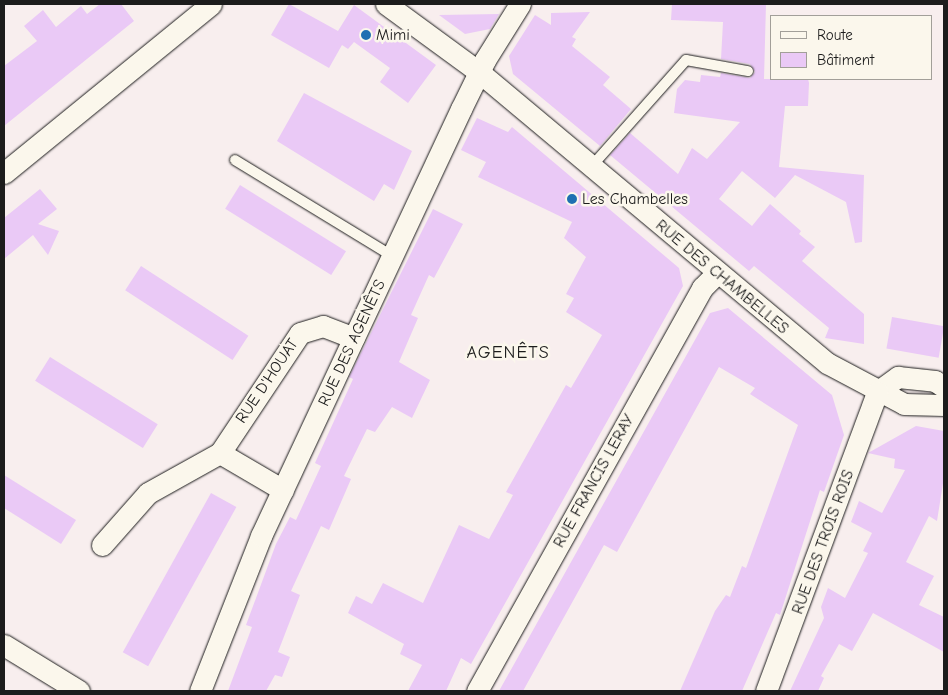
<!DOCTYPE html>
<html>
<head>
<meta charset="utf-8">
<style>
  body { margin:0 }
  #map { position:relative; width:948px; height:695px; overflow:hidden; background:#f8eeee; font-family:"Comic Neue",sans-serif }
  div>[style] { position:absolute }
  [style*='--x'] { left:calc(var(--x)*1px); top:calc(var(--y)*1px); width:calc(var(--w)*1px); rotate:calc(var(--a)*1deg) }
  .building>* { inset:0; background:#eac9f6; transform-origin:0 0 }
  .roads { filter:drop-shadow(0 0 1px #1c1c1c) drop-shadow(0 0 1px #1c1c1c) }
  .service>* { height:10px; margin:-5px; padding:0 5px; transform-origin:5px; border-radius:5px; background:#fbf7ec }
  .minor>* { height:21px; margin:-10.5px; padding:0 10.5px; transform-origin:10.5px; border-radius:10.5px; background:#fbf7ec }
  .dots>* { width:14px; height:14px; translate:-50% -50%; box-sizing:border-box; border:2px solid #fbf7ec; border-radius:50% }
  span { translate:-50% -50%; white-space:nowrap; text-align:center; line-height:1.15; -webkit-text-stroke:5px #fbf7ec; paint-order:stroke }
  .poi-label { font-size:16px; color:#1c1c1c }
  .left { translate:0 -50%; text-align:left }
  .street-label { font-size:16px; color:#1c1c1c }
  .neighbourhood-label { font-size:18px; color:#1c1c1c; letter-spacing:1px }
  .frame { position:absolute; inset:0; border:5px solid #1c1c1c; pointer-events:none }
  .legend { position:absolute; left:770px; top:15px; width:162px; height:65px; box-sizing:border-box; background:#fbf7ec; border:1px solid #a29f99; margin:0; padding:6px 9px; list-style:none; font-size:15px; color:#1c1c1c }
  .legend li { display:flex; align-items:center; gap:10px; height:25px }
  .legend b { width:25px; border:1px solid #a29f99 }
</style>
</head>
<body>
<div id="map">
  <div class="building">
    <div style="clip-path:polygon(100px 4px,121px 4px,134px 21px,4px 126px,4px 66px,37px 41px,24px 26px,43px 10px,56px 27px,81px 6px,87px 14px)"></div>
    <div style="clip-path:polygon(289px 4px,338px 31px,354px 5px,436px 65px,408px 103px,380px 82px,390px 68px,354px 42px,348px 49px,342px 45px,329px 68px,271px 35px)"></div>
    <div style="clip-path:polygon(672px 4px,766px 4px,764px 79px,808px 79px,809px 83px,808px 106px,785px 106px,779px 167px,864px 175px,862px 242px,855px 243px,846px 202px,795px 175px,775px 198px,742px 171px,719px 199px,752px 226px,770px 204px,801px 231px,799px 234px,815px 247px,802px 261px,864px 314px,864px 344px,825px 338px,829px 328px,754px 266px,749px 271px,610px 155px,630px 133px,678px 174px,692px 148px,707px 159px,740px 122px,674px 113px,677px 89px,685px 80px,700px 82px,701px 75px,720px 77px,721px 73px,750px 78px,755px 72px,750px 64px,721px 59px,723px 22px,671px 20px)"></div>
    <div style="clip-path:polygon(590px 12px,572px 37px,576px 39px,572px 46px,610px 77px,603px 85px,631px 109px,600px 146px,513px 74px,509px 56px,535px 15px,551px 25px,551px 13px)"></div>
    <div style="clip-path:polygon(499px 14px,490px 29px,465px 34px,439px 15px)"></div>
    <div style="clip-path:polygon(304px 93px,412px 151px,394px 190px,384px 184px,374px 201px,277px 141px)"></div>
    <div style="clip-path:polygon(477px 118px,508px 132px,512px 127px,679px 268px,683px 286px,471px 664px,461px 658px,446px 691px,408px 691px,422px 665px,400px 654px,404px 644px,348px 613px,356px 596px,372px 604px,383px 583px,423px 603px,459px 525px,489px 539px,513px 495px,506px 492px,566px 385px,571px 388px,602px 335px,566px 312px,574px 298px,566px 294px,586px 257px,564px 238px,572px 222px,478px 177px,486px 162px,461px 150px)"></div>
    <div style="left:240px;top:185px;width:125px;height:28px;rotate:32deg"></div>
    <div style="clip-path:polygon(40px 189px,57px 209px,38px 224px,59px 231px,48px 255px,33px 235px,4px 259px,4px 218px)"></div>
    <div style="clip-path:polygon(433px 209px,463px 224px,434px 278px,429px 275px,411px 315px,418px 318px,399px 362px,430px 380px,412px 418px,392px 407px,375px 432px,367px 429px,344px 476px,351px 479px,329px 530px,321px 526px,291px 591px,300px 595px,278px 652px,290px 657px,282px 677px,275px 675px,266px 691px,228px 691px,252px 627px,246px 625px,276px 544px,290px 517px,296px 520px,321px 466px,315px 463px,353px 379px,349px 377px)"></div>
    <div style="left:141px;top:266px;width:128px;height:29px;rotate:33deg"></div>
    <div style="clip-path:polygon(728px 308px,832px 395px,844px 435px,824px 492px,820px 490px,780px 615px,776px 613px,742px 691px,680px 691px,715px 611px,726px 595px,730px 597px,742px 566px,746px 568px,798px 425px,750px 394px,755px 388px,719px 367px,617px 552px,604px 545px,523px 691px,499px 691px,710px 313px)"></div>
    <div style="left:892px;top:317px;width:53px;height:32px;rotate:10deg"></div>
    <div style="left:50px;top:357px;width:127px;height:28px;rotate:32deg"></div>
    <div style="clip-path:polygon(916px 426px,944px 431px,944px 477px,937px 521px,929px 516px,906px 562px,934px 576px,919px 605px,944px 617px,944px 652px,873px 613px,852px 651px,839px 644px,821px 676px,824px 678px,818px 691px,790px 691px,824px 618px,821px 607px,828px 588px,845px 598px,868px 553px,863px 551px,872px 533px,851px 522px,859px 501px,882px 513px,905px 470px,894px 468px,895px 459px,868px 453px)"></div>
    <div style="clip-path:polygon(4px 475px,76px 520px,61px 544px,4px 508px)"></div>
    <div style="left:211px;top:493px;width:29px;height:182px;rotate:29deg"></div>
  </div>
  <div class="roads">
    <div class="service">
      <div style="--x:235;--y:160;--w:184;--a:31.4"></div>
      <div style="--x:591;--y:167;--w:143;--a:-48.4"></div>
      <div style="--x:686;--y:60;--w:63;--a:10.1"></div>
    </div>
    <div class="minor">
      <div style="--x:386;--y:4;--w:115;--a:36.2"></div>
      <div style="--x:479;--y:72;--w:454;--a:39.9"></div>
      <div style="--x:827;--y:363;--w:87;--a:28"></div>
      <div style="--x:904;--y:404;--w:40;--a:1.4"></div>
      <div style="--x:4;--y:173;--w:267;--a:-39.2"></div>
      <div style="--x:877;--y:392;--w:26;--a:-36"></div>
      <div style="--x:898;--y:377;--w:37;--a:6"></div>
      <div style="--x:935;--y:381;--w:11;--a:34"></div>
      <div style="--x:220;--y:453;--w:73;--a:30.4"></div>
      <div style="--x:102;--y:545;--w:69;--a:-48.5"></div>
      <div style="--x:148;--y:493;--w:82;--a:-29.1"></div>
      <div style="--x:220;--y:453;--w:144;--a:-56.3"></div>
      <div style="--x:300;--y:333;--w:24;--a:-17"></div>
      <div style="--x:323;--y:326;--w:33;--a:21"></div>
      <div style="--x:4;--y:645;--w:88;--a:31.5"></div>
      <div style="--x:200;--y:691;--w:167;--a:-68.5"></div>
      <div style="--x:261;--y:536;--w:472;--a:-64.9"></div>
      <div style="--x:461;--y:109;--w:55;--a:-63.9"></div>
      <div style="--x:485;--y:60;--w:66;--a:-58"></div>
      <div style="--x:477;--y:691;--w:462;--a:-60.8"></div>
      <div style="--x:702;--y:288;--w:20;--a:-45"></div>
      <div style="--x:766;--y:691;--w:319;--a:-69.6"></div>
    </div>
  </div>
  <div class="dots">
    <div style="left:366px;top:35px;background:#1f6fb2"></div>
    <div style="left:572px;top:199px;background:#1f6fb2"></div>
  </div>
  <div class="poi-label">
    <span class="left" style="left:376px;top:35px">Mimi</span>
    <span class="left" style="left:582px;top:199px">Les Chambelles</span>
  </div>
  <div class="street-label">
    <span style="left:722px;top:277px;rotate:40deg">RUE DES CHAMBELLES</span>
    <span style="left:352px;top:343px;rotate:-65deg">RUE DES AGENÊTS</span>
    <span style="left:267px;top:381px;rotate:-56deg">RUE D'HOUAT</span>
    <span style="left:594px;top:481px;rotate:-61deg">RUE FRANCIS LERAY</span>
    <span style="left:823px;top:542px;rotate:-70deg">RUE DES TROIS ROIS</span>
  </div>
  <div class="neighbourhood-label">
    <span style="left:508px;top:353px">AGENÊTS</span>
  </div>
  <div class="frame"></div>
  <ul class="legend">
  <li><b style="height:6px;background:#fbf7ec"></b>Route</li>
  <li><b style="height:14px;background:#eac9f6"></b>Bâtiment</li>
  </ul>
</div>
</body>
</html>
